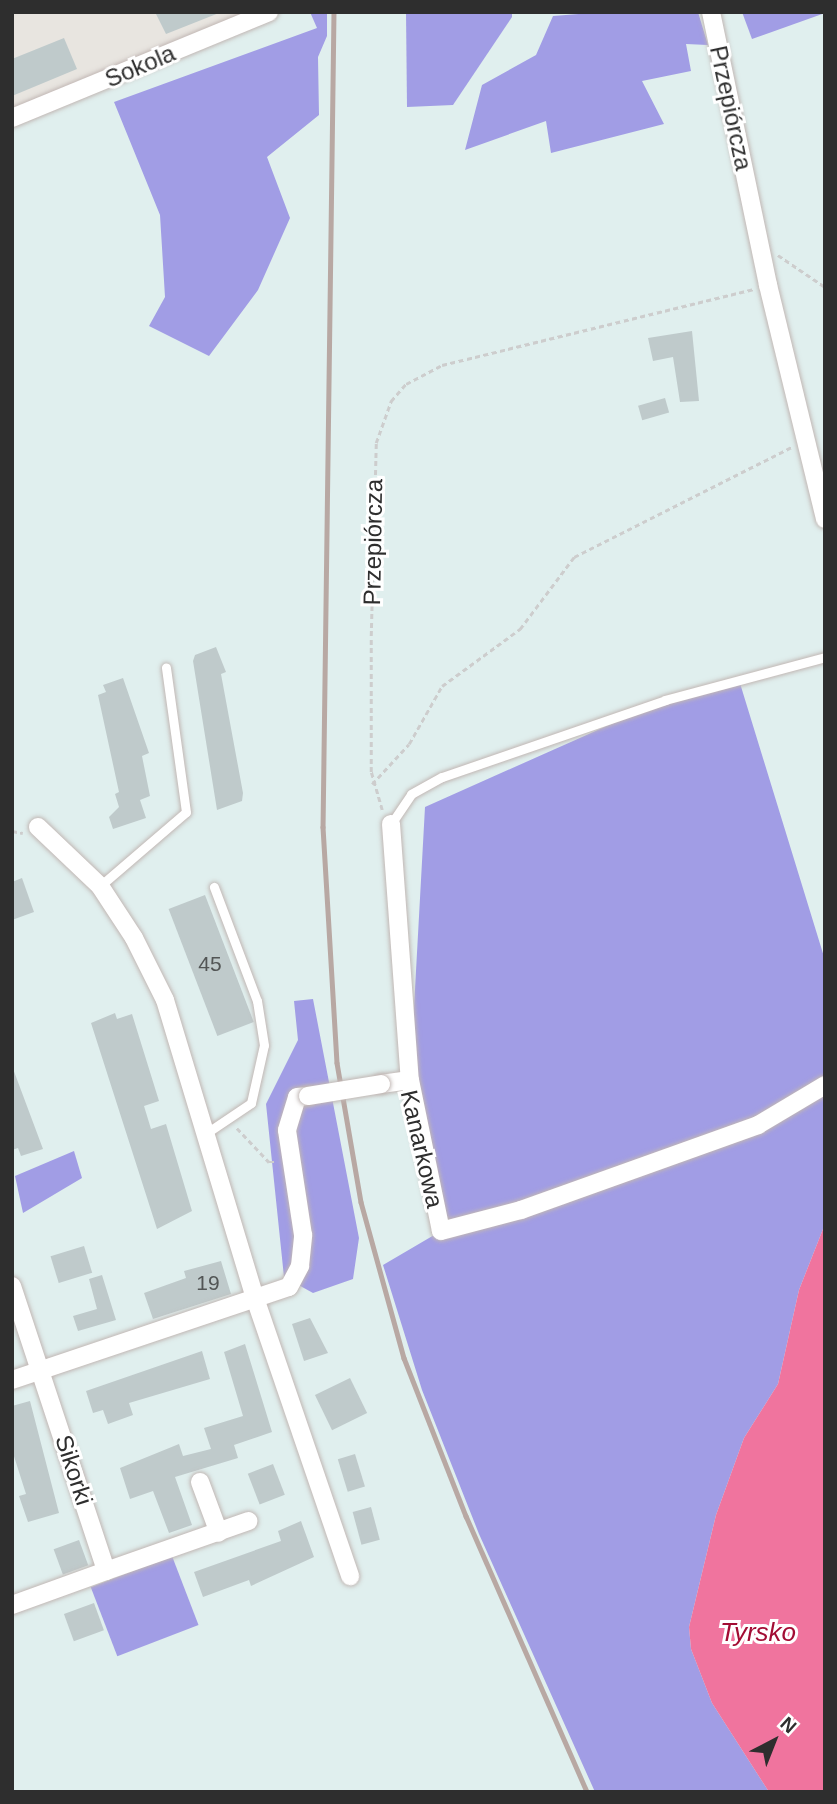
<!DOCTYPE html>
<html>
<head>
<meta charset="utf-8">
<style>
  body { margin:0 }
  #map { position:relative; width:837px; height:1804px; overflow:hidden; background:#e0efee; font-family:Helvetica,sans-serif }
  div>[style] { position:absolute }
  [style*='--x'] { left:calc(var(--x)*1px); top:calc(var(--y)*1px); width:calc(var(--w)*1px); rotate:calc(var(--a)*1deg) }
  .industrial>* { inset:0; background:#e8e5e0 }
  .green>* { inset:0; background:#a19de5; transform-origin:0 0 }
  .water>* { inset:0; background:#f0749e }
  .building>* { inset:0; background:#bfcacb; transform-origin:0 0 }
  .path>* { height:2.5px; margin-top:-1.25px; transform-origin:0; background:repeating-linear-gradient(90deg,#cdcdcd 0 5px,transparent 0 8.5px) }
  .roads { filter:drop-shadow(0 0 2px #c1b7b4) drop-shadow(0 0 2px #c1b7b4) }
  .lane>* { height:9px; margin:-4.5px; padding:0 4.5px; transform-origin:4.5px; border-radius:4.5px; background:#fff }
  .street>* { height:18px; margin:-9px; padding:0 9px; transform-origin:9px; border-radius:9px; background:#fff }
  .rail>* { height:4.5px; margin:-2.25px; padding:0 2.25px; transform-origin:2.25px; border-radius:2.25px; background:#b8a8a3 }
  .bridges { filter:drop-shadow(0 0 2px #c1b7b4) drop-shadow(0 0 2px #c1b7b4) }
  .street-bridge>* { height:18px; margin:-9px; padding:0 9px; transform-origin:9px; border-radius:9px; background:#fff }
  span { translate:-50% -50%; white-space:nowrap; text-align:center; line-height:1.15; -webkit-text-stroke:6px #fff; paint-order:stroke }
  .number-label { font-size:21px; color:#525555 }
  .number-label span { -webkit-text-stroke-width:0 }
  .street-label { font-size:24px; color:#2e2e2e }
  .water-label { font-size:26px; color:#a20d34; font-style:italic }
  .frame { position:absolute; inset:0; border:14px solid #2e2e2e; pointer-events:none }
  .north { position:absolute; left:739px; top:1706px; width:70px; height:70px; -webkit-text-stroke:5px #fff; paint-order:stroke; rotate:42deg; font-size:19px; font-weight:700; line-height:28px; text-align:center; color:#2e2e2e }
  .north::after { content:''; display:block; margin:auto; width:24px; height:32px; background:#2e2e2e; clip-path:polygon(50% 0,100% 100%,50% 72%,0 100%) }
</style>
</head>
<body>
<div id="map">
  <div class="industrial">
    <div style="clip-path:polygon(12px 12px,274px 12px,12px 115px)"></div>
  </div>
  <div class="green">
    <div style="clip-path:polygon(310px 12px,327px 12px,327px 36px,318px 57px,319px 115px,267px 157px,290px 218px,258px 290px,209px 356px,149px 326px,165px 297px,160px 215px,114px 102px,317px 28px)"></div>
    <div style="clip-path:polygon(406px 12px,512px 12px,512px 17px,453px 105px,407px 107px)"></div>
    <div style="clip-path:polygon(604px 12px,698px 12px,708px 45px,686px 44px,691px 71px,642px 81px,664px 124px,551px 153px,546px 121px,465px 150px,482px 85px,536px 55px,553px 16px)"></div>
    <div style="clip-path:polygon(742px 12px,825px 12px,825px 13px,752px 39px)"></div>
    <div style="clip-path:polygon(739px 680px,825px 960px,825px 1224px,799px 1290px,778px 1384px,744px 1438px,716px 1515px,689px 1627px,691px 1649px,712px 1703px,769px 1792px,595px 1792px,479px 1534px,422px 1390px,383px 1265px,441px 1231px,410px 1080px,425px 807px,665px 700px)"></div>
    <div style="clip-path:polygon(313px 999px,359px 1238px,353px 1279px,313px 1293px,284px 1277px,266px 1104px,298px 1040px,294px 1001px)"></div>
    <div style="clip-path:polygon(74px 1151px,82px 1178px,23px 1213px,15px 1176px)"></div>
    <div style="left:172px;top:1556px;width:74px;height:87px;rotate:69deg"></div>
  </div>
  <div class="water">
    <div style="clip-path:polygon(825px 1224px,825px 1792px,769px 1792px,712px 1703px,691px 1649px,689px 1627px,716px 1515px,744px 1438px,778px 1384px,799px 1290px)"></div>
  </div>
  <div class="building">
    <div style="clip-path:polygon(155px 12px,219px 12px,219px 13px,166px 34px)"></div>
    <div style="clip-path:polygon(64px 38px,77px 69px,12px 96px,12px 59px)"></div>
    <div style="clip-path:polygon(692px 331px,699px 401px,680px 402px,673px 357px,653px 361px,648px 338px)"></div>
    <div style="left:665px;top:398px;width:15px;height:28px;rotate:74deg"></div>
    <div style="clip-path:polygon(216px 647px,226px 672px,221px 674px,243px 793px,242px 801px,217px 810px,193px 661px,195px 655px)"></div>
    <div style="clip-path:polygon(123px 678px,149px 753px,142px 756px,150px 796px,140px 800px,146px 818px,113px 829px,109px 817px,119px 807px,115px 794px,119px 792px,98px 695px,106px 692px,103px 685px)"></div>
    <div style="clip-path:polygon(22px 878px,34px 912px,12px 920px,12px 882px)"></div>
    <div style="left:205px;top:895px;width:136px;height:39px;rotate:69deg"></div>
    <div style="clip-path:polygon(115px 1013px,117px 1019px,132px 1014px,159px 1101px,144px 1106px,151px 1129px,166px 1124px,192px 1211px,157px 1229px,91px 1023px)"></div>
    <div style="clip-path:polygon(12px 1066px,43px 1149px,21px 1156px,18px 1148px,12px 1150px)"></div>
    <div style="left:84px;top:1246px;width:28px;height:35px;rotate:73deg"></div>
    <div style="clip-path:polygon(221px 1261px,231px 1294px,153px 1319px,144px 1293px,186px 1278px,184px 1271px)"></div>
    <div style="clip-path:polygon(102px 1275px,116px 1320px,78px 1331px,73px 1316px,97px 1309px,89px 1279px)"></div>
    <div style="clip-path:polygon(310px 1318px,328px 1353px,304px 1361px,292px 1324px)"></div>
    <div style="clip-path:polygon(245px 1344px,272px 1432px,234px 1445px,238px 1458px,175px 1477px,192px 1525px,169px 1533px,153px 1491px,130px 1499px,120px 1468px,179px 1444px,183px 1456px,211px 1449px,204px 1428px,243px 1416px,224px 1352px)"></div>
    <div style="clip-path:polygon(202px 1351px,210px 1379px,129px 1403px,133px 1415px,108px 1424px,103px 1410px,93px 1413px,86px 1391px)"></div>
    <div style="left:350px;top:1378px;width:39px;height:39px;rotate:64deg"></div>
    <div style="clip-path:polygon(30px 1401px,59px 1513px,28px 1522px,19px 1496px,26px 1494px,12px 1450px,12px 1406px)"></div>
    <div style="left:355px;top:1454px;width:34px;height:18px;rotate:73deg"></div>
    <div style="left:273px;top:1464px;width:33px;height:27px;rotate:69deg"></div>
    <div style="left:371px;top:1507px;width:34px;height:19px;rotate:75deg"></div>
    <div style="clip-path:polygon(301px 1521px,314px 1557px,251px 1586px,249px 1580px,203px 1597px,194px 1572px,281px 1541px,278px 1531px)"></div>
    <div style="left:79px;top:1540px;width:27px;height:27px;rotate:70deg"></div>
    <div style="left:94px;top:1603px;width:29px;height:32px;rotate:70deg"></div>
  </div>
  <div class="path">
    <div style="--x:778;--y:255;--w:57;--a:34.2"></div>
    <div style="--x:372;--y:784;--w:54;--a:-47.2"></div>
    <div style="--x:409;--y:744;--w:67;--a:-60.4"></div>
    <div style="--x:442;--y:686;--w:97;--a:-36.2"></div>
    <div style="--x:520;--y:629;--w:90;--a:-53.1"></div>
    <div style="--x:574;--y:557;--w:244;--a:-26.8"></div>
    <div style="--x:382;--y:810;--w:40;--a:-106"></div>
    <div style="--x:371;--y:772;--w:136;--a:-90"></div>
    <div style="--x:371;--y:636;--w:193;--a:-88.5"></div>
    <div style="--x:376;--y:443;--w:45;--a:-70.3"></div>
    <div style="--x:391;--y:401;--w:23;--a:-49"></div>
    <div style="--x:406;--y:384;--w:41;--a:-27.8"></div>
    <div style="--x:442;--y:365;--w:320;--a:-13.7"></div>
    <div style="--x:12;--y:831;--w:11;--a:10"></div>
    <div style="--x:237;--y:1128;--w:47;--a:46.7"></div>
    <div style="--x:269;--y:1162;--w:6;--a:0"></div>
  </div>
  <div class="roads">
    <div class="lane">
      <div style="--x:391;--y:824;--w:36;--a:-56"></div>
      <div style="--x:411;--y:794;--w:35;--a:-29"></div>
      <div style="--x:442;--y:777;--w:236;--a:-19"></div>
      <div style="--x:665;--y:700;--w:166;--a:-15"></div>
      <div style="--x:100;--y:886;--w:113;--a:-40.7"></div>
      <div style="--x:186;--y:812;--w:146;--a:-97.9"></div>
      <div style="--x:208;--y:1132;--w:52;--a:-34"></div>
      <div style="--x:251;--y:1103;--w:59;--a:-77.4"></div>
      <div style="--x:264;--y:1045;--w:45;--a:-99"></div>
      <div style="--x:257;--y:1001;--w:122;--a:-110.7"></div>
    </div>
    <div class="street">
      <div style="--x:711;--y:12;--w:279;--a:78.2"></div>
      <div style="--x:768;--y:285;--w:241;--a:76.3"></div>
      <div style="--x:12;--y:118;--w:278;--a:-22.4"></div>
      <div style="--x:391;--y:824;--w:257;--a:85.8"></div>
      <div style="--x:38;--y:827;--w:86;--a:43.6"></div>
      <div style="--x:100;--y:886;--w:62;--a:56.8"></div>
      <div style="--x:134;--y:938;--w:69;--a:63.4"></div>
      <div style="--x:165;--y:1000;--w:314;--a:73.2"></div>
      <div style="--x:256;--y:1301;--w:291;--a:71.1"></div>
      <div style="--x:381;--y:1084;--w:29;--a:-8"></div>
      <div style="--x:410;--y:1080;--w:154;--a:78.4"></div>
      <div style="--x:441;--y:1231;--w:83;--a:-14.7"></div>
      <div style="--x:521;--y:1210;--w:252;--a:-19.7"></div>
      <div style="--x:758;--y:1125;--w:78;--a:-30.8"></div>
      <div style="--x:12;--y:1286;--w:300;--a:71.7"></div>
      <div style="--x:106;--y:1571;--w:100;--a:160.1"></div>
      <div style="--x:12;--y:1380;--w:292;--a:-18.6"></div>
      <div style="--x:289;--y:1287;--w:24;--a:-62"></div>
      <div style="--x:300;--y:1266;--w:31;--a:-84"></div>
      <div style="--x:303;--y:1235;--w:106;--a:-98.7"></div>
      <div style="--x:287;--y:1130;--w:34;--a:-73"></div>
      <div style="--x:297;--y:1097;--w:11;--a:-5"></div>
      <div style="--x:200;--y:1482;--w:54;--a:69.6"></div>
      <div style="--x:106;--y:1571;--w:151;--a:-19.3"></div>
    </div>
  </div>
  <div class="rail">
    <div style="--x:334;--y:12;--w:815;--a:90.77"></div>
    <div style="--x:323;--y:827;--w:236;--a:86.6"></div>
    <div style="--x:337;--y:1063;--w:141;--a:80.2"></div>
    <div style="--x:361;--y:1202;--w:162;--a:74.6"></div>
    <div style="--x:404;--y:1358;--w:170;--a:68.6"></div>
    <div style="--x:466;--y:1516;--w:301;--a:66.3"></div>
  </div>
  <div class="bridges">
    <div class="street-bridge">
      <div style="--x:308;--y:1096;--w:74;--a:-9.3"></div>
    </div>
  </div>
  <div class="number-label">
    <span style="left:210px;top:964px">45</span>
    <span style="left:208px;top:1283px">19</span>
  </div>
  <div class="street-label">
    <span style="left:140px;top:66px;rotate:-23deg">Sokola</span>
    <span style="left:731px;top:108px;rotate:78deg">Przepiórcza</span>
    <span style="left:373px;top:542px;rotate:-89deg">Przepiórcza</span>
    <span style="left:422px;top:1149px;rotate:77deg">Kanarkowa</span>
    <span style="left:74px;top:1470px;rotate:72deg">Sikorki</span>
  </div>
  <div class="water-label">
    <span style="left:758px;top:1633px">Tyrsko</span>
  </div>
  <div class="frame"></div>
  <div class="north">N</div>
</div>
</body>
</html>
